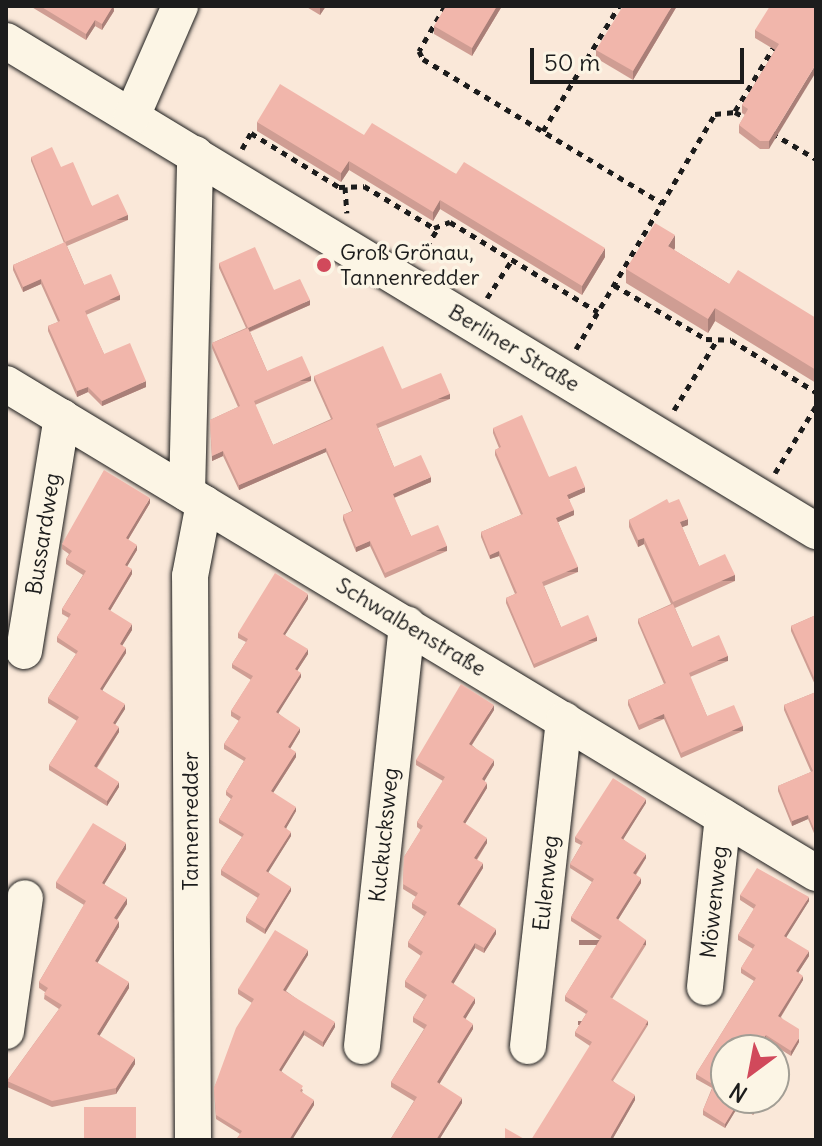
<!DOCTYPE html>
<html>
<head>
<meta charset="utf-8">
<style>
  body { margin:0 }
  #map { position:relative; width:822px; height:1146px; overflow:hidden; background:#fae8d9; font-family:Delius,sans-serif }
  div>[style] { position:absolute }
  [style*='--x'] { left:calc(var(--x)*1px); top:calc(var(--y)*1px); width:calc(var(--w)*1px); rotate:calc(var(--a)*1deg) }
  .path>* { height:5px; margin-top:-2.5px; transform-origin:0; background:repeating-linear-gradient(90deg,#1c1c1c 0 6px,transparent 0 12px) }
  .roads { filter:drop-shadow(0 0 2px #1c1c1c) drop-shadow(0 0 2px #1c1c1c) }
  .minor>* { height:36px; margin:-18px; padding:0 18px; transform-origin:18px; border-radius:18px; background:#fcf5e5 }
  .wall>* { inset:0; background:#cf9d93 }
  .shaded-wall>* { inset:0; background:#a97f78; transform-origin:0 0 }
  .building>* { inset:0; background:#f1b6ab; transform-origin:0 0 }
  .dots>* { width:22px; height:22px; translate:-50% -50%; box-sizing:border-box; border:4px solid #fcf5e5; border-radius:50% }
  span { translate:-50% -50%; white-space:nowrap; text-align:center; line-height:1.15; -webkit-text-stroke:7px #fcf5e5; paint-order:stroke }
  .poi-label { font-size:22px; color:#1c1c1c }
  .left { translate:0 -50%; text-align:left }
  .street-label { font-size:22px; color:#1c1c1c }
  .frame { position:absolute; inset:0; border:8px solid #1c1c1c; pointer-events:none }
  .north { position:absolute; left:710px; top:1034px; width:80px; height:80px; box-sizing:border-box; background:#fcf5e5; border:2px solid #a29e95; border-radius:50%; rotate:212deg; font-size:22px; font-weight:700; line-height:32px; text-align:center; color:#1c1c1c }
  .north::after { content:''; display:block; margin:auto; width:28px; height:36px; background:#d1495b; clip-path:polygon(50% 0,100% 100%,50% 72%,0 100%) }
  .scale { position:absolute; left:530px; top:48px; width:214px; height:36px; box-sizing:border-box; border:4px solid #1c1c1c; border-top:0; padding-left:10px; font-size:24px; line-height:28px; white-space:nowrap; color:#1c1c1c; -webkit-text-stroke:6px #fcf5e5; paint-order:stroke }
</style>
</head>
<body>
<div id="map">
  <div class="path">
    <div style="--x:445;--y:6;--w:52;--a:120"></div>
    <div style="--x:419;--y:51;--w:9;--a:63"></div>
    <div style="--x:423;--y:59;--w:279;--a:31.1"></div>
    <div style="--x:735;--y:111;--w:77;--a:-58.8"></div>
    <div style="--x:543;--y:131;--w:146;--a:-58.7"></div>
    <div style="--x:772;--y:133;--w:51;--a:30.6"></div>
    <div style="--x:242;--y:149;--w:18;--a:-61"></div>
    <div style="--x:251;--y:133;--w:103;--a:31.5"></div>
    <div style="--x:339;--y:187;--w:25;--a:-2"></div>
    <div style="--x:364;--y:186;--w:82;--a:31"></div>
    <div style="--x:434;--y:228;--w:17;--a:-21"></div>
    <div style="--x:450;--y:222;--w:173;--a:31.3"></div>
    <div style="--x:345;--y:187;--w:26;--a:86"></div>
    <div style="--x:420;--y:257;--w:34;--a:-58"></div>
    <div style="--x:614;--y:285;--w:107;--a:30.4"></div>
    <div style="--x:706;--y:339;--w:25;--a:2"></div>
    <div style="--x:731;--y:340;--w:100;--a:31.5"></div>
    <div style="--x:487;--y:298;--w:45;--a:-56.7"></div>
    <div style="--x:576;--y:349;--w:273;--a:-59.4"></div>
    <div style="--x:715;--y:114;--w:20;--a:-6"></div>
    <div style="--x:735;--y:112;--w:17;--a:28"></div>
    <div style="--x:674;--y:410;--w:82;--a:-58.4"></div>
    <div style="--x:775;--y:473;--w:79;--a:-58.5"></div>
  </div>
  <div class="roads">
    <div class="minor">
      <div style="--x:6;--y:41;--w:947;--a:31.17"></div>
      <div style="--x:132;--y:116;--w:120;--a:-66.4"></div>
      <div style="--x:6;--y:384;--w:946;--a:31.12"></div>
      <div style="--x:187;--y:493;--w:339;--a:-88.6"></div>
      <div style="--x:24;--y:651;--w:237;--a:-80.8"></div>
      <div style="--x:705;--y:987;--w:171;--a:-84"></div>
      <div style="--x:6;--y:1031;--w:134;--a:-81.9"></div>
      <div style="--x:362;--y:1046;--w:424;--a:-83.9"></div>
      <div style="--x:528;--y:1046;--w:328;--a:-83.7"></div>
      <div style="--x:193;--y:1140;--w:564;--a:-90.3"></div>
      <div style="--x:190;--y:576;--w:74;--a:-79.1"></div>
    </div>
  </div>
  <div class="wall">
    <div style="clip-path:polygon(30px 6px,114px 6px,114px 11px,102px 30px,95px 26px,86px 40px)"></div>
    <div style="clip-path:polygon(305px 6px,326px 6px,320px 15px)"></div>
    <div style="clip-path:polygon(502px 6px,472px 56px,434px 34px,434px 26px)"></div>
    <div style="clip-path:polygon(677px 6px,633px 80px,596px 58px,596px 50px)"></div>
    <div style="clip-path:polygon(816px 6px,769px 149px,760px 149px,739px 133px,739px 125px,745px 115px,742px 113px,742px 105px,775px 50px,755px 38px,755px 30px)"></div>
    <div style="clip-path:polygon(257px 122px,364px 135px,456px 174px,605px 257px,582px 295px,440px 209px,433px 221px,349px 170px,341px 182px,257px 131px)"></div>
    <div style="clip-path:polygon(31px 157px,61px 167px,92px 206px,128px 220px,67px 246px,84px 285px,120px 300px,86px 315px,104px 354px,146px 387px,102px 406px,88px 392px,77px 397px,48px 331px,48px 326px,58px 322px,41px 284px,23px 292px,13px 270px,13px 265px,64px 243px,31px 161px)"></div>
    <div style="clip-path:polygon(675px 248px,674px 250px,729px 284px,816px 318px,816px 383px,715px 321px,708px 333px,626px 283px,626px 269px)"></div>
    <div style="clip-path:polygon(219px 263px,274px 290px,310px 305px,250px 332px,267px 371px,311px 381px,255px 405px,273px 445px,331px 419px,314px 381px,314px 376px,402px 389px,450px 399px,378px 428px,394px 467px,431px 482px,394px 498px,411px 536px,447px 551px,385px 578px,370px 546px,356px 552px,343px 520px,343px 515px,352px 511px,326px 452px,239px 490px,223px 456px,212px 461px,210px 420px,238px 407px,212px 348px,212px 343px,246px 328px,219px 268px)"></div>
    <div style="clip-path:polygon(493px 428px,549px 477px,585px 492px,569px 499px,574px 515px,558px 522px,578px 572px,544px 586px,561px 627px,597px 641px,534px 668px,506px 603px,506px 598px,515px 594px,499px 556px,490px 559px,481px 537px,481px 532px,521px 515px,495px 455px,495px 450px,499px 448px,493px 433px)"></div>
    <div style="clip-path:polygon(150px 503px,128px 540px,137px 550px,127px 566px,132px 574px,110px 611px,132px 630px,122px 646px,126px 653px,102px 690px,125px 709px,115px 724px,119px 732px,97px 768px,119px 787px,107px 806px,49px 770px,49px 765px,77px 721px,48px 703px,48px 698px,76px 654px,57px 642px,57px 637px,69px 618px,62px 614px,62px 609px,83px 575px,66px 564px,66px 559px,69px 554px,62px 549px,62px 544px)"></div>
    <div style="clip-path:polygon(669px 503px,688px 525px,682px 527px,699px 566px,735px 581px,675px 608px,692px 647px,728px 661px,690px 677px,707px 716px,743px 731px,681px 758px,664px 719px,639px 730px,628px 705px,628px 700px,664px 684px,638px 623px,638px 619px,671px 604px,644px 544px,638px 547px,629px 527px,629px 520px)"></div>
    <div style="clip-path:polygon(308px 599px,285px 635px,308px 654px,297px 671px,301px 677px,278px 713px,300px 732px,290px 749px,296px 757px,273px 793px,296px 811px,286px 828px,291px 836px,268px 872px,291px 891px,265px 934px,246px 922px,246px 917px,258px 898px,221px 875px,221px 870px,242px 837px,219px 823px,219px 819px,231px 799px,226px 795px,226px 791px,244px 761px,224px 749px,224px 744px,239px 721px,231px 716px,231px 711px,251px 680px,232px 668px,232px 664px,246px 642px,238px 638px,238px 633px)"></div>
    <div style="clip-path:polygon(816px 615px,816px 687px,791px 631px,791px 626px)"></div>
    <div style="clip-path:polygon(816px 692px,816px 838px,808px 819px,792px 826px,778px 791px,778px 786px,811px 772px,784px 710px,784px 705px)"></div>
    <div style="clip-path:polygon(494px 710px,472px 745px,494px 765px,484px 781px,487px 788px,465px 824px,487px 843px,477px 860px,483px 868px,459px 906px,496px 934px,484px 953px,475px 948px,453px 984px,475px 1003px,465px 1019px,473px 1029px,439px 1084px,462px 1103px,439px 1140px,390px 1140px,414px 1101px,391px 1087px,391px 1082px,424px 1029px,413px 1022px,413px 1017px,424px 999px,405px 987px,405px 981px,421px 956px,408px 947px,408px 942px,424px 916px,412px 908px,412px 903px,416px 897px,403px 889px,404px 857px,421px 830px,417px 827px,417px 822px,443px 781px,416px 765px,416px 760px)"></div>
    <div style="clip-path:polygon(646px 803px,623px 839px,646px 858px,636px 875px,641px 883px,618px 920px,646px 945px,612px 999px,648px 1025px,613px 1081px,635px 1100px,612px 1140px,590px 1046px,575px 1036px,575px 1032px,586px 1014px,565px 1001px,565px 996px,600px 940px,571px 921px,571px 917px,592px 882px,570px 868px,570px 864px,581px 845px,575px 842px,575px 837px)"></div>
    <div style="clip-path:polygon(126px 849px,104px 884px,127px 904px,117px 920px,119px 927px,97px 963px,129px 988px,99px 1036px,135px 1064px,116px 1094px,52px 1107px,7px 1087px,7px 1081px,59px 1009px,44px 999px,45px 992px,39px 988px,39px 982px,84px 905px,56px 888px,56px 882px)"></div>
    <div style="clip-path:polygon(740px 895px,809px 901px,786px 937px,809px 956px,798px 973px,803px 980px,781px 1017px,799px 1042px,791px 1056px,766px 1040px,726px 1098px,764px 1098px,753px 1115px,739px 1105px,725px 1128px,703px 1115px,703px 1110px,712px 1088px,696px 1079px,696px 1074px,754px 981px,741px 973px,741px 968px,753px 949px,738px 940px,738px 935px,754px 909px,740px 900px)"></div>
    <div style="clip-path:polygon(308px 955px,286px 991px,335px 1027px,323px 1047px,304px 1035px,281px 1071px,303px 1090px,302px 1092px,314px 1105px,292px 1140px,236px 1140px,240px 1134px,216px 1119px,214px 1088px,252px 1003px,238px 994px,238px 989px)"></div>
  </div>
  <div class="shaded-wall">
    <div style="clip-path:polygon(113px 6px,114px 11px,102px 30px,102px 24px)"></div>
    <div style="clip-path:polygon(320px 6px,326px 6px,320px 15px)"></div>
    <div style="clip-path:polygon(497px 6px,502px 6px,472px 56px,472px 48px)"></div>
    <div style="clip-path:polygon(672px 6px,677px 6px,633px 80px,633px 71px)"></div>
    <div style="clip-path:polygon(95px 20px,95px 26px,86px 40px,86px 34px)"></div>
    <div style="clip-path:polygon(816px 64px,816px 72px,769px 149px,769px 141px)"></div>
    <div style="clip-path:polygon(349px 161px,349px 170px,341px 182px,341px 173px)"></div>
    <div style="clip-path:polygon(440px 200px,440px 209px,433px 221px,433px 212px)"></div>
    <div style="left:128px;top:215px;width:5px;height:69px;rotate:90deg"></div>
    <div style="clip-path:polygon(675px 235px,675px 248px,668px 259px,668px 246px)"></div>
    <div style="clip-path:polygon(605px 248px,605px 257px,582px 295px,582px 286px)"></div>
    <div style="clip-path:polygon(41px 279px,41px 284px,23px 292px,23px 287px)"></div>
    <div style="left:120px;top:295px;width:5px;height:38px;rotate:90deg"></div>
    <div style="clip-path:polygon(310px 300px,310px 305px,248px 332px,248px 328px)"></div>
    <div style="clip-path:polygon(715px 308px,715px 321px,708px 333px,708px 319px)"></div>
    <div style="left:311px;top:376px;width:5px;height:62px;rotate:90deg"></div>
    <div style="clip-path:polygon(146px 381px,146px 387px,102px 406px,102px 401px)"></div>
    <div style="clip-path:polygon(88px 387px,88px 392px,77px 397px,77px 391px)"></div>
    <div style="left:450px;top:394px;width:5px;height:80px;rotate:90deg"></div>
    <div style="clip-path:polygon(326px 448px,326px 452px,239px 490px,239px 485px)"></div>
    <div style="clip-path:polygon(223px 451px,223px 456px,212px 461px,212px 456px)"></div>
    <div style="clip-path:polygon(431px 477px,431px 482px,393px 498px,393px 494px)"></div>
    <div style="clip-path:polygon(585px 487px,585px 492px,567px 500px,567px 495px)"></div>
    <div style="clip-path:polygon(150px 498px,150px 503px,126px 543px,126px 538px)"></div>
    <div style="clip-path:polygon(574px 510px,574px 515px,556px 523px,556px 518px)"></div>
    <div style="clip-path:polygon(688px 519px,688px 525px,680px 528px,680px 522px)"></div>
    <div style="clip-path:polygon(644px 538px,644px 544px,638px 547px,638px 540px)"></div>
    <div style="clip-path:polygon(370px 541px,370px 546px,356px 552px,356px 547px)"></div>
    <div style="clip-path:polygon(137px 545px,137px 550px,125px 570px,125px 565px)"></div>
    <div style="left:447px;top:546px;width:5px;height:68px;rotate:90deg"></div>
    <div style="clip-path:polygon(499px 551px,499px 556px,490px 559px,490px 555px)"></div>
    <div style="left:578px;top:567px;width:5px;height:39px;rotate:90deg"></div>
    <div style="clip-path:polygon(132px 569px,132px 574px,108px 614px,108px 609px)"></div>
    <div style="left:735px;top:575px;width:6px;height:68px;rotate:90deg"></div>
    <div style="clip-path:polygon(308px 594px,308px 599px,283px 638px,283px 634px)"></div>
    <div style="clip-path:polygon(132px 624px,132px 630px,120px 649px,120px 644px)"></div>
    <div style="left:597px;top:637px;width:4px;height:69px;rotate:90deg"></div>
    <div style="clip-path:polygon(126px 648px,126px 653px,100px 694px,100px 689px)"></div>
    <div style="clip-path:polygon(308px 649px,308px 654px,295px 674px,295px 669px)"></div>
    <div style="left:728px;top:656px;width:5px;height:43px;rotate:90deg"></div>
    <div style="clip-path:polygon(301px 673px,301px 677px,276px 717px,276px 712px)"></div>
    <div style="clip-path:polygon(125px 704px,125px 709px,113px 728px,113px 723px)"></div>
    <div style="clip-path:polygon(494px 705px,494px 710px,469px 749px,469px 744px)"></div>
    <div style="left:664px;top:714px;width:5px;height:27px;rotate:90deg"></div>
    <div style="left:743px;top:726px;width:5px;height:68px;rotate:90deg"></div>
    <div style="clip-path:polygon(119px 727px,119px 732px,94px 771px,94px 766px)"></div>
    <div style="clip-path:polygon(300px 728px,300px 732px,288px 752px,288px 747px)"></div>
    <div style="clip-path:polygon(296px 752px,296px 757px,271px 796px,271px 791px)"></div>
    <div style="clip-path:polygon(494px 760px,494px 765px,482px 785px,482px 779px)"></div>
    <div style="clip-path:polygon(119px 782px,119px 787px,107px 806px,107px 801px)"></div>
    <div style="clip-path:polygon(487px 783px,487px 788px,463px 827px,463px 822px)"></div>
    <div style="clip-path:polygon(646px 799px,646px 803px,621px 843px,621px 838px)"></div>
    <div style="clip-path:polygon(296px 807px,296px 811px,284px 832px,284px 827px)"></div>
    <div style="clip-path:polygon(808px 815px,808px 819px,792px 826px,792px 821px)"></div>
    <div style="clip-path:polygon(291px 832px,291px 836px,266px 876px,266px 871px)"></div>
    <div style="clip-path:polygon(487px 838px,487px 843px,474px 863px,474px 858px)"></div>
    <div style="clip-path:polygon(126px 843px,126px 849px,102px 888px,102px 883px)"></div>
    <div style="clip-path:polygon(646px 854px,646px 858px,633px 878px,633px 873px)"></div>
    <div style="clip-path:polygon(483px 863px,483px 868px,457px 910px,457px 904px)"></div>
    <div style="clip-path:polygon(641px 878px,641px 883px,616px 923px,616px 918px)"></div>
    <div style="clip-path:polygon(291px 887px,291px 891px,265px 934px,265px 929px)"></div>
    <div style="clip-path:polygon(809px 897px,809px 901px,784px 941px,784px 936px)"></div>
    <div style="clip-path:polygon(127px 898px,127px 904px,114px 924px,114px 918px)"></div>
    <div style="clip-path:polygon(119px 921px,119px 927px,95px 967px,95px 961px)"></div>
    <div style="clip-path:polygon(496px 929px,496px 934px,484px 953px,484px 948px)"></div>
    <div style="left:646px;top:940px;width:5px;height:67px;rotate:90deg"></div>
    <div style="clip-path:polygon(475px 943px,475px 948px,451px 988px,451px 982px)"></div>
    <div style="clip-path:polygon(308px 950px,308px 955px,283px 995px,283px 990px)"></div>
    <div style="clip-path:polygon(809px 951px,809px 956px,796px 976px,796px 971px)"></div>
    <div style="clip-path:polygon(803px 976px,803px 980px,778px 1021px,778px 1016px)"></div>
    <div style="clip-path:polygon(129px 982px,129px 988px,97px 1040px,97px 1034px)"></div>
    <div style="clip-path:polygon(475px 998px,475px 1003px,463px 1023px,463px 1017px)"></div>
    <div style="left:648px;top:1021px;width:4px;height:70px;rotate:90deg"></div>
    <div style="clip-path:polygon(335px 1022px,335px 1027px,323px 1047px,323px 1042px)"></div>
    <div style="clip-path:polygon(473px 1024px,473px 1029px,437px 1088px,437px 1082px)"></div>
    <div style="clip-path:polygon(304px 1030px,304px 1035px,279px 1075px,279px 1070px)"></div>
    <div style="clip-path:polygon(766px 1035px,766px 1040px,759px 1050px,756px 1050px)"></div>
    <div style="clip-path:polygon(799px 1038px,799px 1042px,791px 1056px,791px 1051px)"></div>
    <div style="clip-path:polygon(135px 1058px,135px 1064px,116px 1094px,116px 1088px)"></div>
    <div style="clip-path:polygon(635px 1095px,635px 1100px,612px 1140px,609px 1140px)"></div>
    <div style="clip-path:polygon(462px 1098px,462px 1103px,439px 1140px,436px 1140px)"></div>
    <div style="clip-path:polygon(761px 1098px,764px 1098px,753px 1115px,753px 1110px)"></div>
    <div style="clip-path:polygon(314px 1100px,314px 1105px,292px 1140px,289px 1140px)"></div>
    <div style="clip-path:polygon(739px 1101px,739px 1105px,725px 1128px,725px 1124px)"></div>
  </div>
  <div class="building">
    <div style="clip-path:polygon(40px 6px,113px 6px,102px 24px,95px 20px,86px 34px)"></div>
    <div style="clip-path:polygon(446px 6px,497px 6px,472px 48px,434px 26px)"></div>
    <div style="clip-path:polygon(623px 6px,672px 6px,633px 71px,596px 50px)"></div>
    <div style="clip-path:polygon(770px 6px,816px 6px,816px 64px,769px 141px,760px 141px,739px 125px,748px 109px,742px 105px,779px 44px,755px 30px)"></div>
    <div style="clip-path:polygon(280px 84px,364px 135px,372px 123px,456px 174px,464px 162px,605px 248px,582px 286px,440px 200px,433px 212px,349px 161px,341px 173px,257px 122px)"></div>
    <div style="clip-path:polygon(52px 147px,61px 167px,73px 162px,92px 206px,118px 194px,128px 215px,65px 242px,31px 157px)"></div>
    <div style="clip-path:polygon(655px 223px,675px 235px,668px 246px,729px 284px,738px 270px,816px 318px,816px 370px,715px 308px,708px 319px,626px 269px)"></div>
    <div style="clip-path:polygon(65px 242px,84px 285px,111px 274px,120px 295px,85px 311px,104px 354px,130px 343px,146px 381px,102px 401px,88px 387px,77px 391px,48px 326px,60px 321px,41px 279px,23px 287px,13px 265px)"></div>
    <div style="clip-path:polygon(255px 247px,274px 290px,300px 279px,310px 300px,248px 328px,219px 263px)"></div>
    <div style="clip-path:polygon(248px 328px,267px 371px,302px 356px,311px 376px,254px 401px,273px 445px,333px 419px,314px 376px,383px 346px,402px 389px,441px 373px,450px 394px,376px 424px,394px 467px,421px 455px,431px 477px,393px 494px,411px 536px,438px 525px,447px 546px,385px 573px,370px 541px,356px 547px,343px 515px,353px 511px,326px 448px,239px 485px,223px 451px,212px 456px,210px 420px,240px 406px,212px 343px)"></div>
    <div style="clip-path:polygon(522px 415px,549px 477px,576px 466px,585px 487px,567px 495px,574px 510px,556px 518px,578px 567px,542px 582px,561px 627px,588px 615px,597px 637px,534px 664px,506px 598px,517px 593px,499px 551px,490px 555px,481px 532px,523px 514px,495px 450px,501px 447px,493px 428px)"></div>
    <div style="clip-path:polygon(104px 470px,150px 498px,126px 538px,137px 545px,125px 565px,132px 569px,108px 609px,132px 624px,120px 644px,126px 648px,100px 689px,125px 704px,113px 723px,119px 727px,94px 766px,119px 782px,107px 801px,49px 765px,79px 717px,48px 698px,78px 651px,57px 637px,71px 614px,62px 609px,86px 571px,66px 559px,72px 551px,62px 544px)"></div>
    <div style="clip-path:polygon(667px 499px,669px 503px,679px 499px,688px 519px,680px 522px,699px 566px,725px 554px,735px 575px,673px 602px,644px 538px,638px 540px,629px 520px)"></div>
    <div style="clip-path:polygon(275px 573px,308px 594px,283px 634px,308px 649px,295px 669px,301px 673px,276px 712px,300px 728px,288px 747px,296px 752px,271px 791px,296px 807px,284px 827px,291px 832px,266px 871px,291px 887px,265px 929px,246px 917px,260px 894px,221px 870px,244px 834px,219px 819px,233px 796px,226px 791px,246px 758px,224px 744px,241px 717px,231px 711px,253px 676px,232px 664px,248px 639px,238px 633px)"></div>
    <div style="clip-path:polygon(673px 604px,692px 647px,719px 635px,728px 656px,689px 673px,707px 716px,734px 705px,743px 726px,681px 753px,664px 714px,639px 725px,628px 700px,666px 683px,638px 619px)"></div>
    <div style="clip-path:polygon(816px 615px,816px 682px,791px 626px)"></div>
    <div style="clip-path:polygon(461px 684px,494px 705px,469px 744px,494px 760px,482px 779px,487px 783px,463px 822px,487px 838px,474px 858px,483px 863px,457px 904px,496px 929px,484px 948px,475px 943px,451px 982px,475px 998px,463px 1017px,473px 1024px,437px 1082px,462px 1098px,436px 1140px,390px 1140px,417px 1097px,391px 1082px,427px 1025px,413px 1017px,427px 995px,405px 981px,423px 952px,408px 942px,427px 912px,412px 903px,418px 893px,403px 884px,404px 857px,423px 826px,417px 822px,445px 777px,416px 760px)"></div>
    <div style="clip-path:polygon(816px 692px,816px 833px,808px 815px,792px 821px,778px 786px,813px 771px,784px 705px)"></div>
    <div style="clip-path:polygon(613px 778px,646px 799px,621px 838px,646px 854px,633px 873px,641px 878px,616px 918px,646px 940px,610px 997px,648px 1021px,611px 1080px,635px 1095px,609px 1140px,531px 1140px,592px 1042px,575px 1032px,588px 1011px,565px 996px,602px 936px,571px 917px,594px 879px,570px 864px,583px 842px,575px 837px)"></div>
    <div style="clip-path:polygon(93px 823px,126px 843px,102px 883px,127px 898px,114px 918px,119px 921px,95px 961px,129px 982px,97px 1034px,135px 1058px,116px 1088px,52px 1101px,7px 1081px,62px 1005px,44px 994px,48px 988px,39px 982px,86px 901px,56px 882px)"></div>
    <div style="clip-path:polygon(757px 868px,809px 897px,784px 936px,809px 951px,796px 971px,803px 976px,778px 1016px,799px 1029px,799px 1038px,791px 1051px,766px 1035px,756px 1050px,726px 1050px,726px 1098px,761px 1098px,753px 1110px,739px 1101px,725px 1124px,703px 1110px,714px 1085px,696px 1074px,756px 978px,741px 968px,755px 945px,738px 935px,756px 905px,740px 895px)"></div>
    <div style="clip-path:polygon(275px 930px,308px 950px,283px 990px,335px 1022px,323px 1042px,304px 1030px,279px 1070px,303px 1086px,300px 1091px,314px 1100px,289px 1140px,236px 1140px,242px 1131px,216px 1115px,214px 1088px,236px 1028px,254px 999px,238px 989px)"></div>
    <div style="left:84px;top:1107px;width:52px;height:33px"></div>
    <div style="clip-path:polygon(505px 1128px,526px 1140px,505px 1140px)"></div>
  </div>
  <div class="dots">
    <div style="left:324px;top:265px;background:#d1495b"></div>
  </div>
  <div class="poi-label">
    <span class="left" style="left:340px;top:265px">Groß Grönau,<br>Tannenredder</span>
  </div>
  <div class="street-label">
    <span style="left:514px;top:348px;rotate:31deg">Berliner Straße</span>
    <span style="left:43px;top:534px;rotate:-81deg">Bussardweg</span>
    <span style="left:411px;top:627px;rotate:31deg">Schwalbenstraße</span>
    <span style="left:191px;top:821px;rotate:-90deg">Tannenredder</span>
    <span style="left:384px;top:835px;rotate:-84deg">Kuckucksweg</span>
    <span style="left:546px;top:883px;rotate:-84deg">Eulenweg</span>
    <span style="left:714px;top:902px;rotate:-84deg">Möwenweg</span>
  </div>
  <div class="frame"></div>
  <div class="north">N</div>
  <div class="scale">50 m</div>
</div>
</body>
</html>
